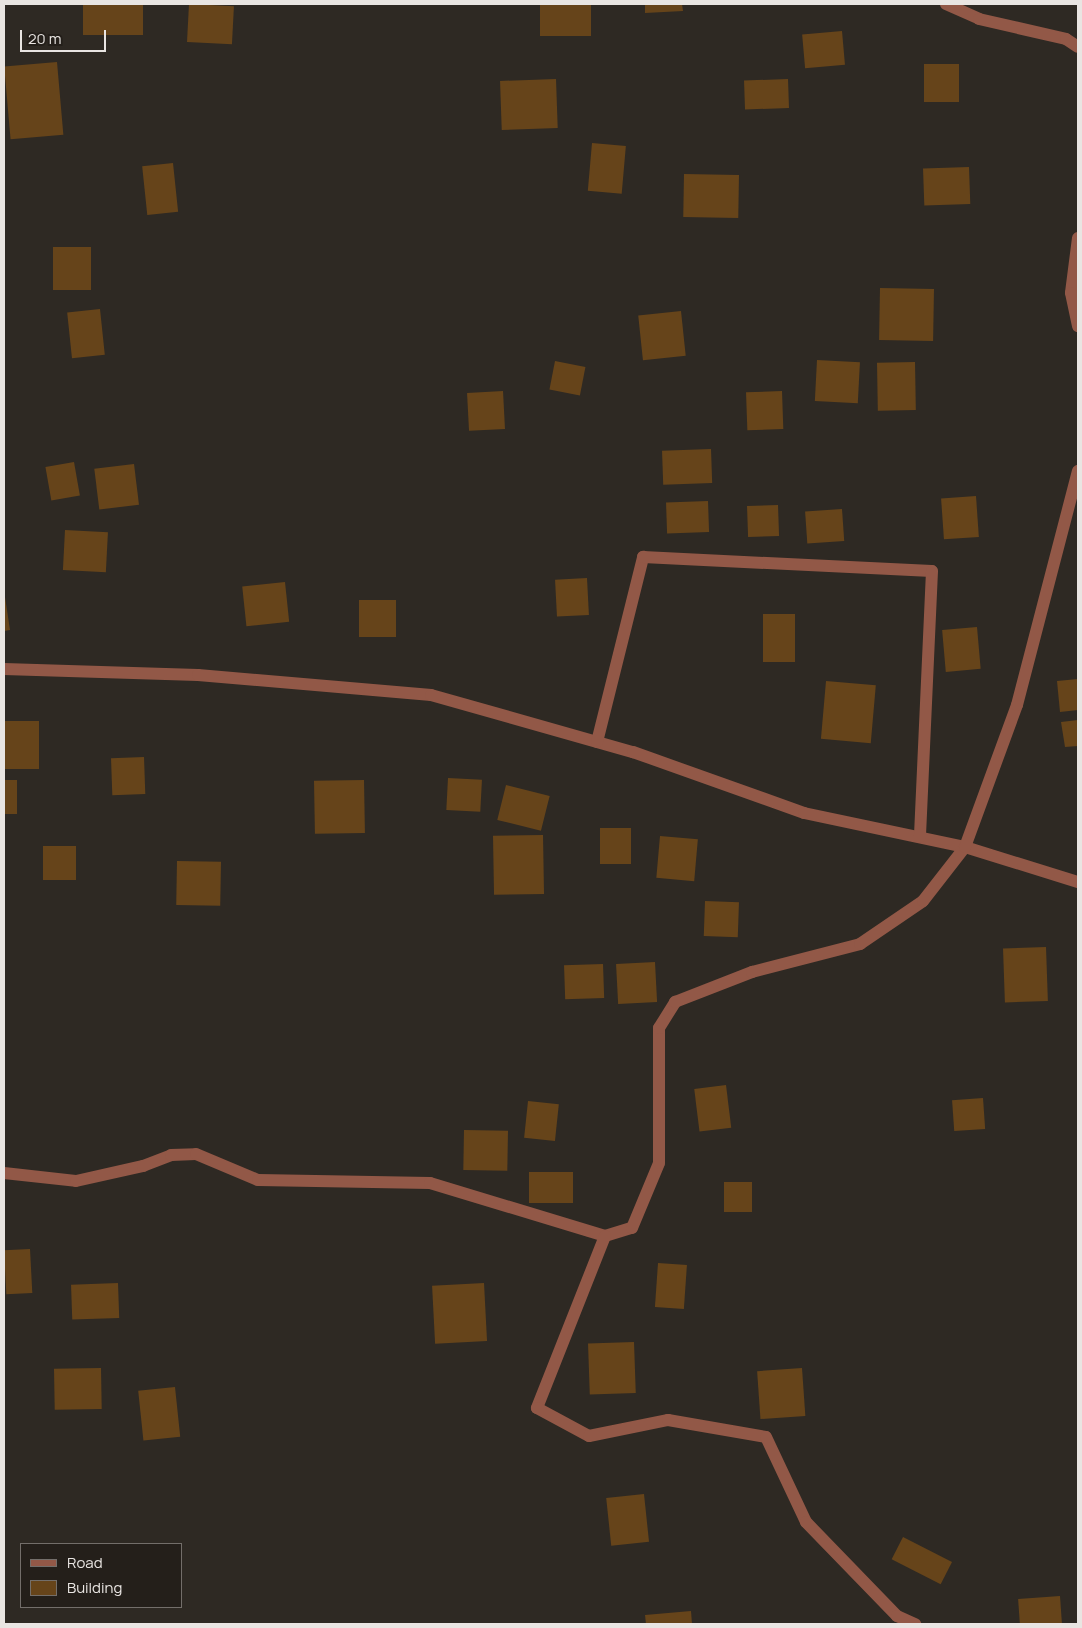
<!DOCTYPE html>
<html>
<head>
<meta charset="utf-8">
<style>
  body { margin:0 }
  #map { position:relative; width:1082px; height:1628px; overflow:hidden; background:#2e2923; font-family:Manrope,sans-serif }
  div>[style] { position:absolute }
  [style*='--x'] { left:calc(var(--x)*1px); top:calc(var(--y)*1px); width:calc(var(--w)*1px); rotate:calc(var(--a)*1deg) }
  .building>* { inset:0; background:#66441a; transform-origin:0 0 }
  .minor>* { height:12px; margin:-6px; padding:0 6px; transform-origin:6px; border-radius:6px; background:#925847 }
  span { translate:-50% -50%; white-space:nowrap; text-align:center; line-height:1.15; -webkit-text-stroke:4.5px #241f1a; paint-order:stroke }
  .frame { position:absolute; inset:0; border:5px solid #e9e5e2; pointer-events:none }
  .legend { position:absolute; left:20px; top:1543px; width:162px; height:65px; box-sizing:border-box; background:#241f1a; border:1px solid #736e6a; margin:0; padding:6px 9px; list-style:none; font-size:15px; color:#e9e5e2 }
  .legend li { display:flex; align-items:center; gap:10px; height:25px }
  .legend b { width:25px; border:1px solid #736e6a }
  .scale { position:absolute; left:20px; top:30px; width:86px; height:22px; box-sizing:border-box; border:2px solid #e9e5e2; border-top:0; padding-left:6px; font-size:15px; line-height:18px; white-space:nowrap; color:#e9e5e2; -webkit-text-stroke:4px #241f1a; paint-order:stroke }
</style>
</head>
<body>
<div id="map">
  <div class="building">
    <div style="left:83px;top:4px;width:60px;height:31px"></div>
    <div style="left:189px;top:4px;width:45px;height:38px;rotate:3deg"></div>
    <div style="left:540px;top:4px;width:51px;height:32px"></div>
    <div style="clip-path:polygon(645px 4px,682px 4px,683px 11px,645px 13px)"></div>
    <div style="left:842px;top:31px;width:34px;height:40px;rotate:85deg"></div>
    <div style="left:57px;top:62px;width:73px;height:53px;rotate:85deg"></div>
    <div style="left:924px;top:64px;width:35px;height:38px"></div>
    <div style="left:556px;top:79px;width:49px;height:56px;rotate:88deg"></div>
    <div style="left:788px;top:79px;width:29px;height:44px;rotate:88deg"></div>
    <div style="left:592px;top:143px;width:34px;height:48px;rotate:5deg"></div>
    <div style="left:173px;top:163px;width:49px;height:31px;rotate:84deg"></div>
    <div style="left:969px;top:167px;width:37px;height:46px;rotate:88deg"></div>
    <div style="left:684px;top:174px;width:55px;height:43px;rotate:1deg"></div>
    <div style="left:91px;top:247px;width:43px;height:38px;rotate:90deg"></div>
    <div style="left:880px;top:288px;width:54px;height:52px;rotate:1deg"></div>
    <div style="left:100px;top:309px;width:46px;height:33px;rotate:84deg"></div>
    <div style="left:681px;top:311px;width:45px;height:43px;rotate:84deg"></div>
    <div style="left:817px;top:360px;width:43px;height:41px;rotate:3deg"></div>
    <div style="left:555px;top:361px;width:31px;height:29px;rotate:11deg"></div>
    <div style="left:915px;top:362px;width:48px;height:38px;rotate:89deg"></div>
    <div style="left:503px;top:391px;width:38px;height:36px;rotate:87deg"></div>
    <div style="left:782px;top:391px;width:38px;height:36px;rotate:88deg"></div>
    <div style="left:711px;top:449px;width:34px;height:49px;rotate:88deg"></div>
    <div style="left:74px;top:462px;width:34px;height:29px;rotate:80deg"></div>
    <div style="left:134px;top:464px;width:41px;height:40px;rotate:83deg"></div>
    <div style="left:976px;top:496px;width:41px;height:35px;rotate:86deg"></div>
    <div style="left:708px;top:501px;width:31px;height:42px;rotate:88deg"></div>
    <div style="left:778px;top:505px;width:31px;height:31px;rotate:88deg"></div>
    <div style="left:842px;top:509px;width:32px;height:37px;rotate:86deg"></div>
    <div style="left:65px;top:530px;width:43px;height:40px;rotate:3deg"></div>
    <div style="left:587px;top:578px;width:37px;height:32px;rotate:87deg"></div>
    <div style="left:285px;top:582px;width:40px;height:43px;rotate:84deg"></div>
    <div style="clip-path:polygon(5px 597px,10px 630px,4px 631px,4px 598px)"></div>
    <div style="left:359px;top:600px;width:37px;height:37px"></div>
    <div style="left:763px;top:614px;width:32px;height:48px"></div>
    <div style="left:977px;top:627px;width:42px;height:35px;rotate:85deg"></div>
    <div style="clip-path:polygon(1078px 679px,1078px 710px,1060px 712px,1057px 681px)"></div>
    <div style="left:826px;top:681px;width:50px;height:58px;rotate:5deg"></div>
    <div style="clip-path:polygon(1078px 720px,1078px 746px,1065px 747px,1061px 722px)"></div>
    <div style="left:4px;top:721px;width:35px;height:48px"></div>
    <div style="left:144px;top:757px;width:37px;height:33px;rotate:88deg"></div>
    <div style="left:448px;top:778px;width:34px;height:32px;rotate:3deg"></div>
    <div style="left:4px;top:780px;width:13px;height:34px"></div>
    <div style="left:364px;top:780px;width:53px;height:50px;rotate:89deg"></div>
    <div style="left:506px;top:785px;width:45px;height:36px;rotate:14deg"></div>
    <div style="left:600px;top:828px;width:31px;height:36px"></div>
    <div style="left:543px;top:835px;width:59px;height:50px;rotate:89deg"></div>
    <div style="left:660px;top:836px;width:38px;height:42px;rotate:5deg"></div>
    <div style="left:43px;top:846px;width:33px;height:34px"></div>
    <div style="left:177px;top:861px;width:44px;height:44px;rotate:1deg"></div>
    <div style="left:705px;top:901px;width:34px;height:35px;rotate:2deg"></div>
    <div style="left:1046px;top:947px;width:54px;height:43px;rotate:88deg"></div>
    <div style="left:655px;top:962px;width:40px;height:39px;rotate:87deg"></div>
    <div style="left:603px;top:964px;width:34px;height:39px;rotate:88deg"></div>
    <div style="left:726px;top:1085px;width:43px;height:32px;rotate:83deg"></div>
    <div style="left:983px;top:1098px;width:31px;height:31px;rotate:86deg"></div>
    <div style="left:528px;top:1101px;width:31px;height:37px;rotate:6deg"></div>
    <div style="left:464px;top:1130px;width:44px;height:40px;rotate:1deg"></div>
    <div style="left:529px;top:1172px;width:44px;height:31px"></div>
    <div style="left:724px;top:1182px;width:28px;height:30px"></div>
    <div style="left:30px;top:1249px;width:44px;height:26px;rotate:87deg"></div>
    <div style="left:658px;top:1263px;width:29px;height:44px;rotate:4deg"></div>
    <div style="left:118px;top:1283px;width:35px;height:47px;rotate:88deg"></div>
    <div style="left:484px;top:1283px;width:58px;height:52px;rotate:87deg"></div>
    <div style="left:634px;top:1342px;width:51px;height:46px;rotate:88deg"></div>
    <div style="left:101px;top:1368px;width:41px;height:47px;rotate:89deg"></div>
    <div style="left:802px;top:1368px;width:48px;height:45px;rotate:86deg"></div>
    <div style="left:175px;top:1387px;width:50px;height:37px;rotate:84deg"></div>
    <div style="left:644px;top:1494px;width:48px;height:38px;rotate:84deg"></div>
    <div style="left:903px;top:1537px;width:55px;height:25px;rotate:27deg"></div>
    <div style="left:1060px;top:1596px;width:28px;height:42px;rotate:86deg"></div>
    <div style="clip-path:polygon(691px 1611px,692px 1624px,646px 1624px,645px 1615px)"></div>
  </div>
  <div class="minor">
    <div style="--x:946;--y:4;--w:36;--a:24"></div>
    <div style="--x:979;--y:19;--w:89;--a:12.9"></div>
    <div style="--x:1066;--y:39;--w:14;--a:34"></div>
    <div style="--x:1078;--y:238;--w:55;--a:97.3"></div>
    <div style="--x:1071;--y:293;--w:34;--a:78"></div>
    <div style="--x:4;--y:669;--w:194;--a:1.8"></div>
    <div style="--x:198;--y:675;--w:234;--a:4.9"></div>
    <div style="--x:431;--y:695;--w:210;--a:15.8"></div>
    <div style="--x:633;--y:752;--w:182;--a:19.6"></div>
    <div style="--x:804;--y:813;--w:165;--a:11.9"></div>
    <div style="--x:965;--y:847;--w:118;--a:17.2"></div>
    <div style="--x:597;--y:742;--w:191;--a:-76"></div>
    <div style="--x:643;--y:557;--w:289;--a:2.8"></div>
    <div style="--x:932;--y:571;--w:266;--a:92.6"></div>
    <div style="--x:4;--y:1173;--w:72;--a:6.3"></div>
    <div style="--x:76;--y:1181;--w:69;--a:-12.6"></div>
    <div style="--x:143;--y:1166;--w:30;--a:-21"></div>
    <div style="--x:171;--y:1155;--w:25;--a:-2"></div>
    <div style="--x:196;--y:1154;--w:67;--a:22.8"></div>
    <div style="--x:258;--y:1180;--w:172;--a:1"></div>
    <div style="--x:430;--y:1183;--w:183;--a:16.8"></div>
    <div style="--x:605;--y:1236;--w:28;--a:-17"></div>
    <div style="--x:632;--y:1228;--w:70;--a:-67.4"></div>
    <div style="--x:659;--y:1163;--w:135;--a:-90"></div>
    <div style="--x:659;--y:1028;--w:31;--a:-58"></div>
    <div style="--x:675;--y:1002;--w:83;--a:-21.3"></div>
    <div style="--x:752;--y:972;--w:112;--a:-14.5"></div>
    <div style="--x:860;--y:944;--w:76;--a:-34.3"></div>
    <div style="--x:923;--y:901;--w:68;--a:-52.1"></div>
    <div style="--x:965;--y:847;--w:151;--a:-69.9"></div>
    <div style="--x:1017;--y:705;--w:242;--a:-75.4"></div>
    <div style="--x:605;--y:1236;--w:185;--a:111.6"></div>
    <div style="--x:537;--y:1408;--w:59;--a:28.3"></div>
    <div style="--x:589;--y:1436;--w:81;--a:-11.4"></div>
    <div style="--x:668;--y:1420;--w:99;--a:9.8"></div>
    <div style="--x:766;--y:1437;--w:94;--a:64.8"></div>
    <div style="--x:806;--y:1522;--w:131;--a:45.9"></div>
    <div style="--x:897;--y:1616;--w:20;--a:24"></div>
  </div>
  <div class="frame"></div>
  <ul class="legend">
  <li><b style="height:6px;background:#925847"></b>Road</li>
  <li><b style="height:14px;background:#66441a"></b>Building</li>
  </ul>
  <div class="scale">20 m</div>
</div>
</body>
</html>
